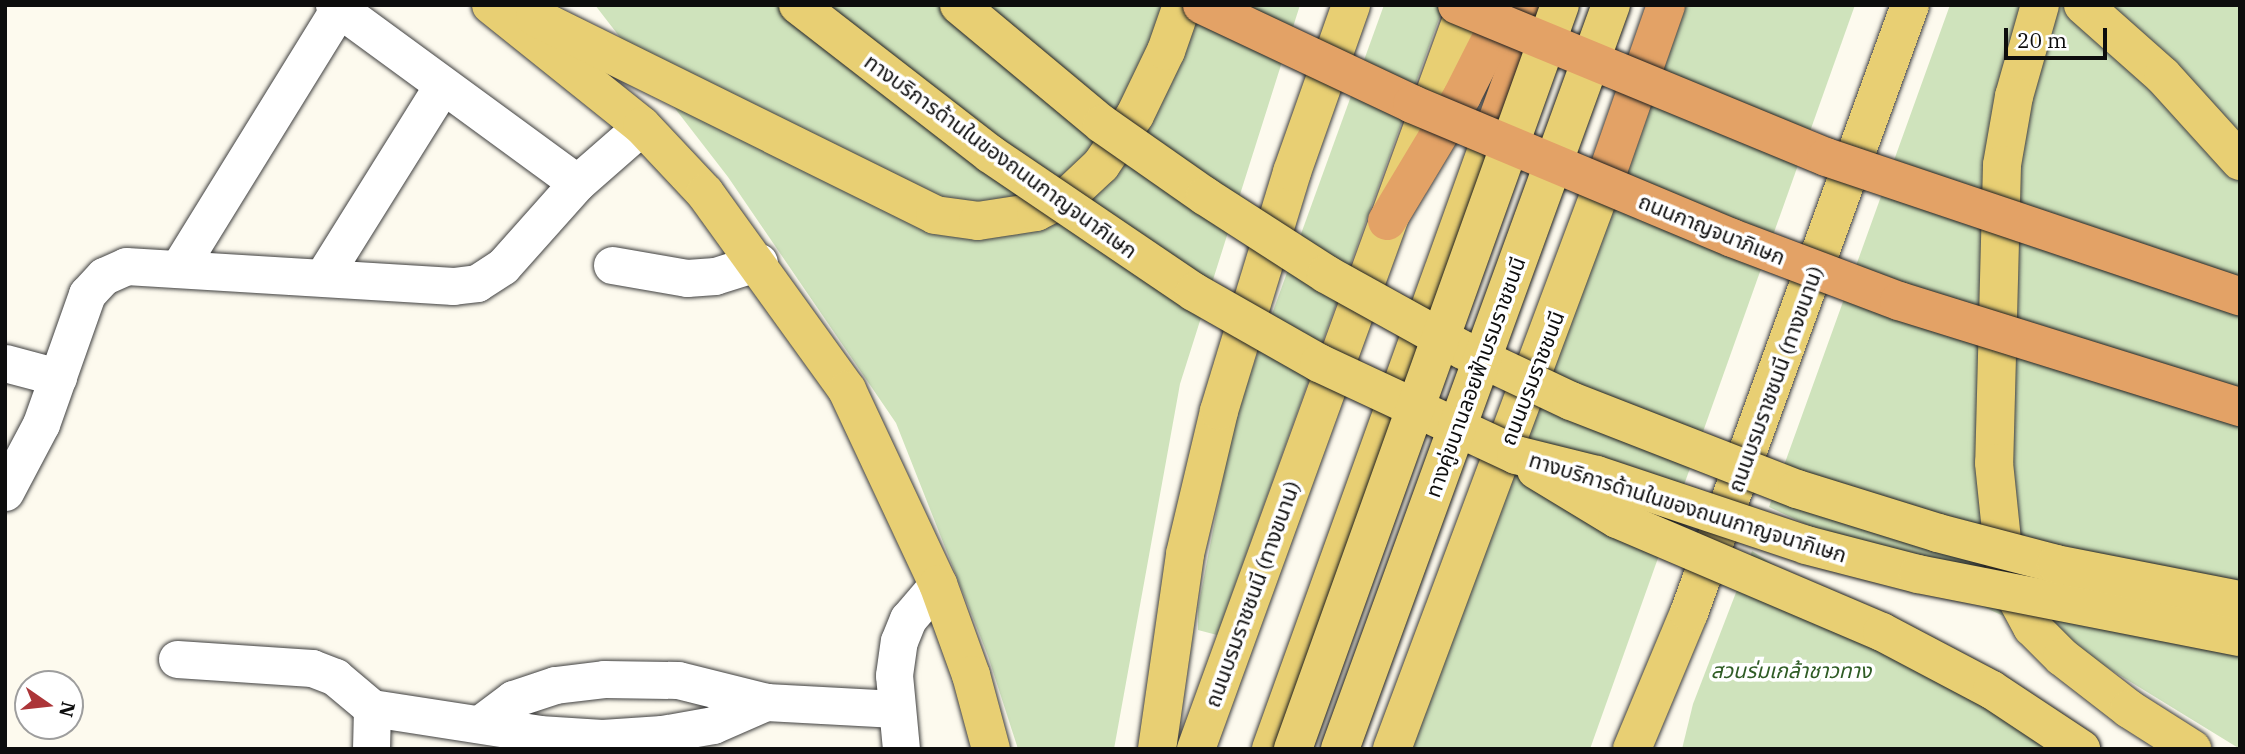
<!DOCTYPE html>
<html>
<head>
<meta charset="utf-8">
<style>
  body { margin:0 }
  #map { position:relative; width:2245px; height:754px; overflow:hidden; background:#fdfaee; font-family:"IBM Plex Serif","Noto Sans Thai",serif }
  div>[style] { position:absolute }
  [style*='--x'] { left:calc(var(--x)*1px); top:calc(var(--y)*1px); width:calc(var(--w)*1px); rotate:calc(var(--a)*1deg) }
  .green>* { inset:0; background:#cfe3bc }
  .roads { filter:drop-shadow(0 0 2px #404040) drop-shadow(0 0 2px #404040) }
  .minor>* { height:37px; margin:-18.5px; padding:0 18.5px; transform-origin:18.5px; border-radius:18.5px; background:#fff }
  .major>* { height:38px; margin:-19px; padding:0 19px; transform-origin:19px; border-radius:19px; background:#e8cf73 }
  .highway>* { height:38px; margin:-19px; padding:0 19px; transform-origin:19px; border-radius:19px; background:#e3a266 }
  .bridges { filter:drop-shadow(0 0 2px #1e1e1e) drop-shadow(0 0 2px #1e1e1e) }
  .major-bridge>* { height:38px; margin:-19px; padding:0 19px; transform-origin:19px; border-radius:19px; background:#e8cf73 }
  .highway-bridge>* { height:38px; margin:-19px; padding:0 19px; transform-origin:19px; border-radius:19px; background:#e3a266 }
  span { translate:-50% -50%; white-space:nowrap; text-align:center; line-height:1.15; -webkit-text-stroke:7px #fff; paint-order:stroke }
  .street-label { font-size:21px; color:#0d0d0d }
  .park-label { font-size:21px; color:#2f5c25; font-style:italic }
  .frame { position:absolute; inset:0; border:7px solid #0d0d0d; pointer-events:none }
  .north { position:absolute; left:14px; top:670px; width:70px; height:70px; box-sizing:border-box; background:#fff; border:2px solid #9e9e9e; border-radius:50%; rotate:104deg; font-size:19px; font-weight:700; line-height:28px; text-align:center; color:#0d0d0d }
  .north::after { content:''; display:block; margin:auto; width:24px; height:32px; background:#ac3538; clip-path:polygon(50% 0,100% 100%,50% 72%,0 100%) }
  .scale { position:absolute; left:2004px; top:28px; width:103px; height:32px; box-sizing:border-box; border:4px solid #0d0d0d; border-top:0; padding-left:9px; font-size:21px; line-height:24px; white-space:nowrap; color:#0d0d0d; -webkit-text-stroke:5px #fff; paint-order:stroke }
</style>
</head>
<body>
<div id="map">
  <div class="green">
    <div style="clip-path:polygon(595px 5px,1300px 5px,1180px 384px,1114px 749px,1018px 749px,988px 656px,896px 423px,728px 177px)"></div>
    <div style="clip-path:polygon(1384px 5px,1444px 5px,1217px 635px,1198px 630px,1198px 608px,1235px 416px)"></div>
    <div style="clip-path:polygon(1673px 5px,1855px 5px,1590px 749px,1402px 749px)"></div>
    <div style="clip-path:polygon(1950px 5px,2240px 5px,2240px 749px,2085px 654px,1769px 507px)"></div>
    <div style="clip-path:polygon(1752px 551px,2058px 749px,1682px 749px,1693px 704px)"></div>
  </div>
  <div class="roads">
    <div class="minor">
      <div style="--x:334;--y:5;--w:301;--a:36.2"></div>
      <div style="--x:612;--y:265;--w:76;--a:9.8"></div>
      <div style="--x:687;--y:278;--w:28;--a:-4"></div>
      <div style="--x:715;--y:276;--w:46;--a:-17.7"></div>
      <div style="--x:178;--y:269;--w:310;--a:-58.3"></div>
      <div style="--x:324;--y:275;--w:223;--a:-58"></div>
      <div style="--x:5;--y:363;--w:55;--a:14.8"></div>
      <div style="--x:5;--y:492;--w:77;--a:-62.1"></div>
      <div style="--x:41;--y:424;--w:138;--a:-70.5"></div>
      <div style="--x:87;--y:294;--w:25;--a:-47"></div>
      <div style="--x:104;--y:276;--w:24;--a:-24"></div>
      <div style="--x:126;--y:266;--w:328;--a:3.5"></div>
      <div style="--x:453;--y:286;--w:24;--a:-7"></div>
      <div style="--x:477;--y:283;--w:31;--a:-33"></div>
      <div style="--x:503;--y:266;--w:111;--a:-48.3"></div>
      <div style="--x:577;--y:183;--w:86;--a:-41.2"></div>
      <div style="--x:177;--y:659;--w:135;--a:3.8"></div>
      <div style="--x:312;--y:668;--w:25;--a:21"></div>
      <div style="--x:335;--y:677;--w:48;--a:40"></div>
      <div style="--x:372;--y:708;--w:169;--a:8.8"></div>
      <div style="--x:539;--y:734;--w:63;--a:3.6"></div>
      <div style="--x:602;--y:738;--w:60;--a:-3.8"></div>
      <div style="--x:662;--y:734;--w:52;--a:-10"></div>
      <div style="--x:713;--y:725;--w:58;--a:-23.5"></div>
      <div style="--x:481;--y:723;--w:40;--a:-37"></div>
      <div style="--x:513;--y:699;--w:44;--a:-18.4"></div>
      <div style="--x:555;--y:685;--w:49;--a:-7"></div>
      <div style="--x:604;--y:679;--w:74;--a:0.8"></div>
      <div style="--x:678;--y:680;--w:91;--a:14"></div>
      <div style="--x:766;--y:702;--w:130;--a:3.1"></div>
      <div style="--x:371;--y:749;--w:41;--a:-88.6"></div>
      <div style="--x:901;--y:749;--w:74;--a:-95.4"></div>
      <div style="--x:894;--y:675;--w:34;--a:-82"></div>
      <div style="--x:899;--y:641;--w:24;--a:-68"></div>
      <div style="--x:908;--y:619;--w:46;--a:-49.4"></div>
    </div>
    <div class="major">
      <div style="--x:491;--y:5;--w:193;--a:38.7"></div>
      <div style="--x:642;--y:126;--w:92;--a:46.8"></div>
      <div style="--x:705;--y:193;--w:243;--a:54.2"></div>
      <div style="--x:847;--y:390;--w:214;--a:64.9"></div>
      <div style="--x:938;--y:584;--w:97;--a:70.1"></div>
      <div style="--x:971;--y:675;--w:77;--a:74.9"></div>
      <div style="--x:2040;--y:5;--w:95;--a:105.9"></div>
      <div style="--x:2014;--y:96;--w:70;--a:99.9"></div>
      <div style="--x:2002;--y:165;--w:298;--a:91.5"></div>
      <div style="--x:1994;--y:463;--w:117;--a:84.1"></div>
      <div style="--x:2006;--y:579;--w:55;--a:61.6"></div>
      <div style="--x:2032;--y:627;--w:42;--a:45"></div>
      <div style="--x:2062;--y:657;--w:85;--a:37.8"></div>
      <div style="--x:2129;--y:709;--w:75;--a:32.4"></div>
      <div style="--x:2083;--y:5;--w:107;--a:41.6"></div>
      <div style="--x:2163;--y:76;--w:115;--a:47.8"></div>
      <div style="--x:535;--y:17;--w:446;--a:26.3"></div>
      <div style="--x:935;--y:215;--w:43;--a:7.9"></div>
      <div style="--x:978;--y:221;--w:59;--a:-8.8"></div>
      <div style="--x:1036;--y:212;--w:37;--a:-27"></div>
      <div style="--x:1069;--y:195;--w:44;--a:-43.2"></div>
      <div style="--x:1101;--y:165;--w:60;--a:-55.8"></div>
      <div style="--x:1135;--y:115;--w:71;--a:-64.2"></div>
      <div style="--x:1166;--y:51;--w:49;--a:-70.8"></div>
      <div style="--x:1157;--y:749;--w:197;--a:-81.8"></div>
      <div style="--x:1185;--y:554;--w:147;--a:-76.6"></div>
      <div style="--x:1219;--y:411;--w:250;--a:-73"></div>
      <div style="--x:1292;--y:172;--w:177;--a:-70.5"></div>
      <div style="--x:1196;--y:749;--w:792;--a:-69.99"></div>
      <div style="--x:1271;--y:749;--w:664;--a:-70.2"></div>
      <div style="--x:1392;--y:749;--w:617;--a:-69.51"></div>
      <div style="--x:1632;--y:749;--w:147;--a:-67.3"></div>
      <div style="--x:1689;--y:613;--w:647;--a:-70.02"></div>
    </div>
    <div class="highway">
      <div style="--x:1496;--y:124;--w:127;--a:-70.1"></div>
      <div style="--x:1608;--y:171;--w:176;--a:-70.7"></div>
      <div style="--x:1387;--y:221;--w:146;--a:-59"></div>
      <div style="--x:1462;--y:96;--w:102;--a:-63.2"></div>
    </div>
  </div>
  <div class="bridges">
    <div class="major-bridge">
      <div style="--x:798;--y:5;--w:243;--a:37.8"></div>
      <div style="--x:990;--y:154;--w:246;--a:34.1"></div>
      <div style="--x:1194;--y:292;--w:144;--a:29.6"></div>
      <div style="--x:1319;--y:363;--w:217;--a:25"></div>
      <div style="--x:1516;--y:455;--w:83;--a:13.9"></div>
      <div style="--x:1597;--y:475;--w:220;--a:18.5"></div>
      <div style="--x:1806;--y:545;--w:116;--a:14.5"></div>
      <div style="--x:1918;--y:574;--w:328;--a:11.1"></div>
      <div style="--x:959;--y:5;--w:186;--a:39.8"></div>
      <div style="--x:1102;--y:124;--w:126;--a:35"></div>
      <div style="--x:1205;--y:196;--w:144;--a:32.8"></div>
      <div style="--x:1326;--y:274;--w:157;--a:29"></div>
      <div style="--x:1463;--y:350;--w:119;--a:25.3"></div>
      <div style="--x:1571;--y:401;--w:243;--a:21.3"></div>
      <div style="--x:1797;--y:489;--w:148;--a:17.3"></div>
      <div style="--x:1938;--y:533;--w:122;--a:14.7"></div>
      <div style="--x:2056;--y:564;--w:187;--a:11.1"></div>
      <div style="--x:1536;--y:470;--w:95;--a:31.2"></div>
      <div style="--x:1617;--y:519;--w:288;--a:23.1"></div>
      <div style="--x:1882;--y:632;--w:124;--a:27.8"></div>
      <div style="--x:1992;--y:690;--w:107;--a:33.5"></div>
      <div style="--x:1293;--y:749;--w:790;--a:-70.26"></div>
      <div style="--x:1340;--y:749;--w:792;--a:-69.99"></div>
    </div>
    <div class="highway-bridge">
      <div style="--x:1202;--y:5;--w:232;--a:25.2"></div>
      <div style="--x:1412;--y:104;--w:347;--a:22.7"></div>
      <div style="--x:1732;--y:238;--w:178;--a:20.7"></div>
      <div style="--x:1899;--y:301;--w:357;--a:17.3"></div>
      <div style="--x:1457;--y:5;--w:399;--a:22.4"></div>
      <div style="--x:1826;--y:157;--w:437;--a:18.6"></div>
    </div>
  </div>
  <div class="street-label">
    <span style="left:1001px;top:156px;rotate:36deg">ทางบริการด้านในของถนนกาญจนาภิเษก</span>
    <span style="left:1712px;top:229px;rotate:22deg">ถนนกาญจนาภิเษก</span>
    <span style="left:1475px;top:377px;rotate:-70deg">ทางคู่ขนานลอยฟ้าบรมราชชนนี</span>
    <span style="left:1532px;top:378px;rotate:-69deg">ถนนบรมราชชนนี</span>
    <span style="left:1775px;top:379px;rotate:-70deg">ถนนบรมราชชนนี (ทางขนาน)</span>
    <span style="left:1688px;top:507px;rotate:17deg">ทางบริการด้านในของถนนกาญจนาภิเษก</span>
    <span style="left:1252px;top:594px;rotate:-70deg">ถนนบรมราชชนนี (ทางขนาน)</span>
  </div>
  <div class="park-label">
    <span style="left:1791px;top:670px">สวนร่มเกล้าชาวทาง</span>
  </div>
  <div class="frame"></div>
  <div class="north">N</div>
  <div class="scale">20 m</div>
</div>
</body>
</html>
